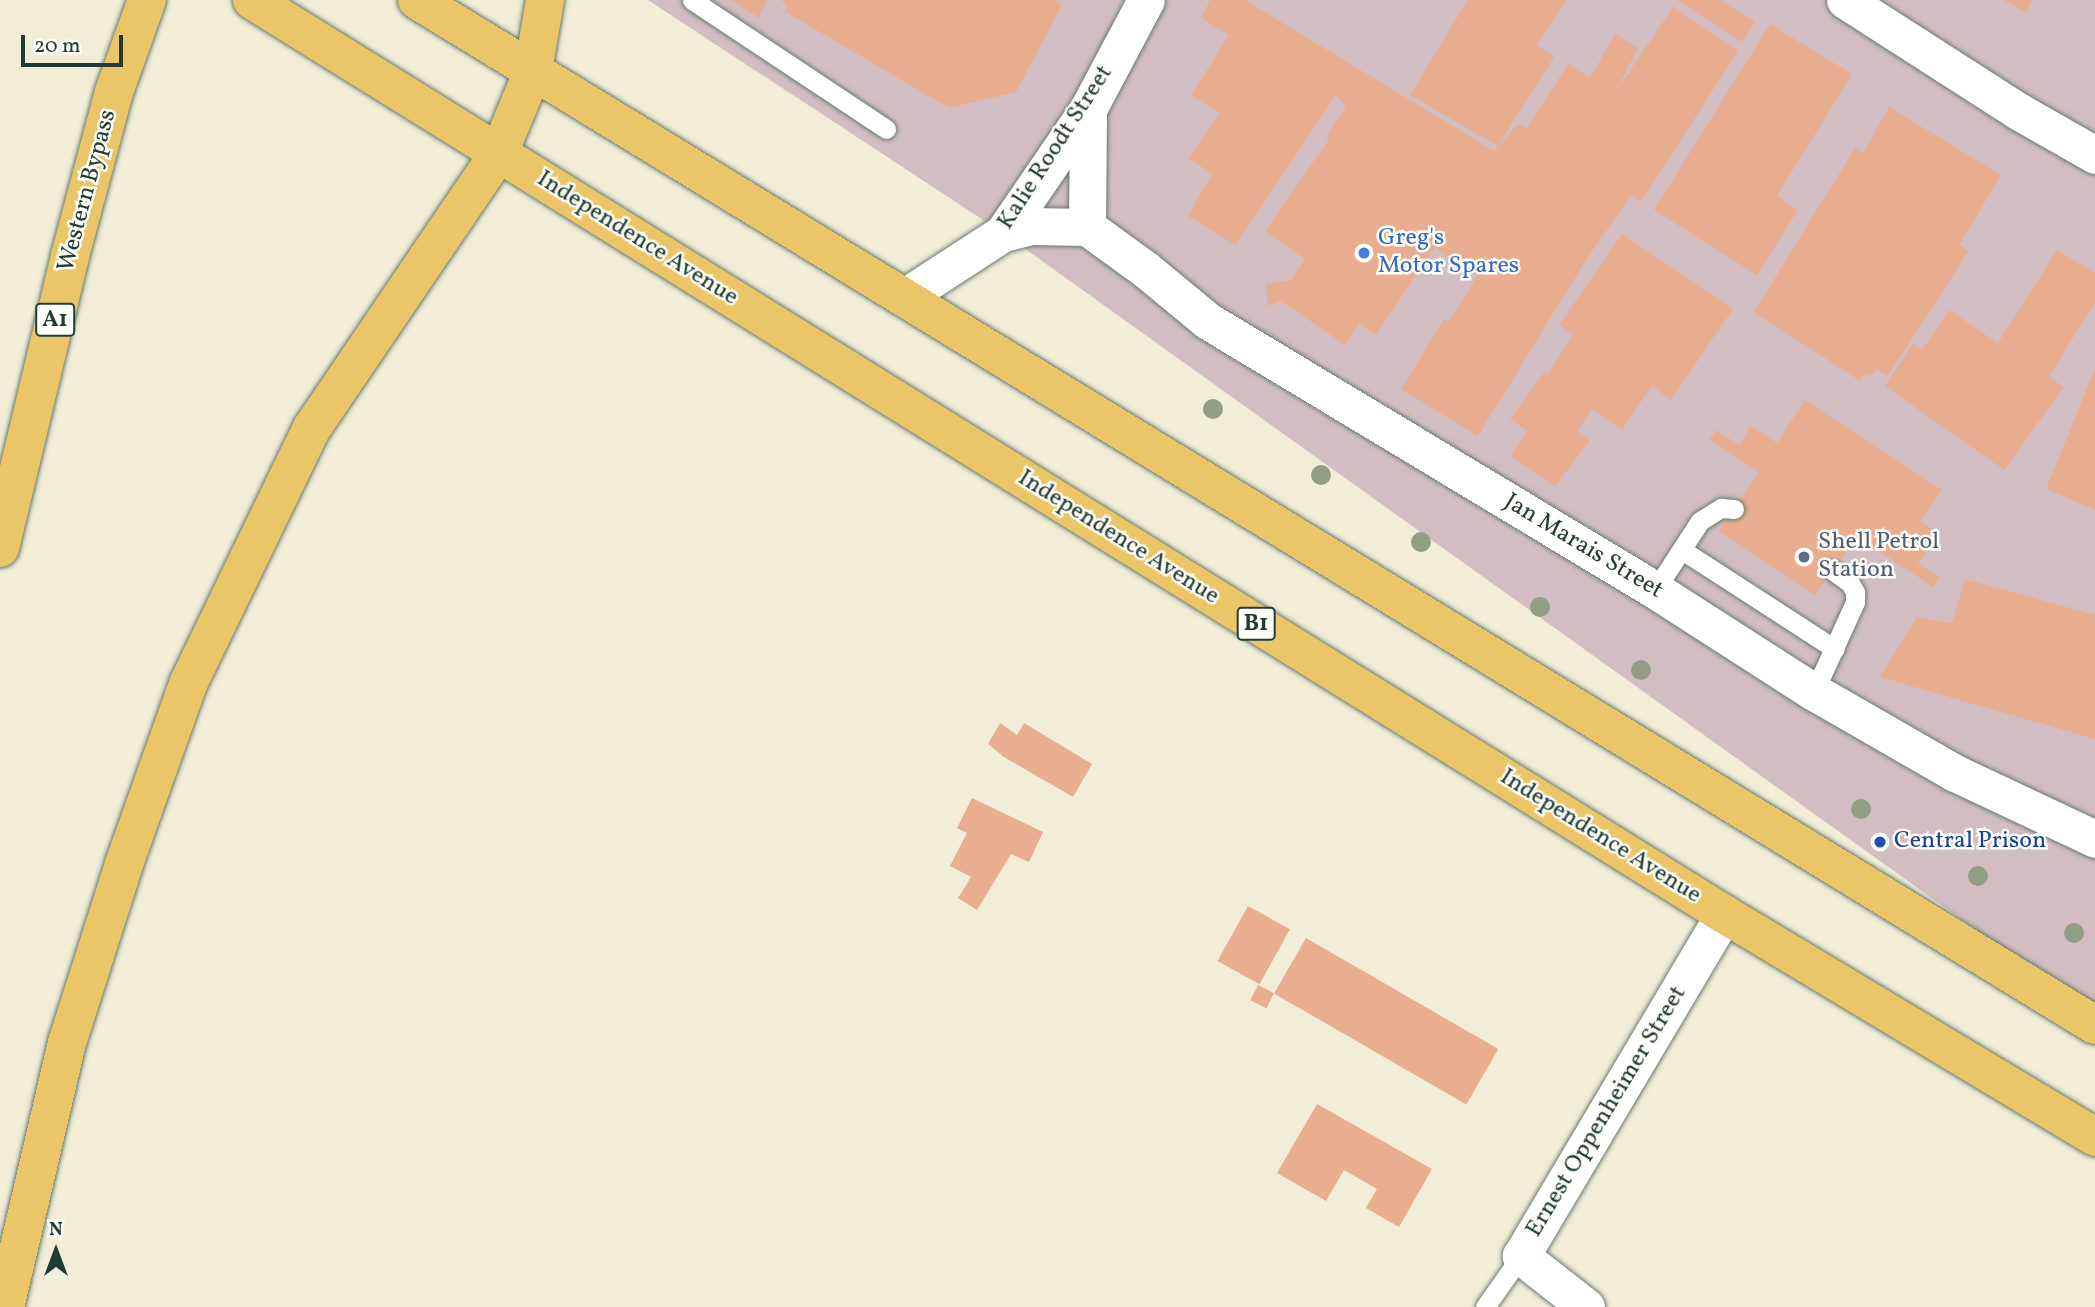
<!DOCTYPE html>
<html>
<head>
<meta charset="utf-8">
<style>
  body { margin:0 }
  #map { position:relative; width:2095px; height:1307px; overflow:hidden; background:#f1edd7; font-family:Vollkorn,serif }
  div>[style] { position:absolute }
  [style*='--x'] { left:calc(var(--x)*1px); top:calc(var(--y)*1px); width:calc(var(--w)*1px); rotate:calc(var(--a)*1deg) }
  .industrial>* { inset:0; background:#d2bec2 }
  .building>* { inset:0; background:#e8ae8f; transform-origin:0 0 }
  .roads { filter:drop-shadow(0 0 2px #687b6d) drop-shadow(0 0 2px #687b6d) }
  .lane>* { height:19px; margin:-9.5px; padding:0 9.5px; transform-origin:9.5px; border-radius:9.5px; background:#fff }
  .street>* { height:37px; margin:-18.5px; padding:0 18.5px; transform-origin:18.5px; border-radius:18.5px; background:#fff }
  .primary>* { height:38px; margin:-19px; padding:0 19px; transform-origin:19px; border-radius:19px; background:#ebc669 }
  .highway>* { height:38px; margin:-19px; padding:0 19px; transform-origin:19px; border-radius:19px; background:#ebc669 }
  .trees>* { width:20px; height:20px; margin:-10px; border-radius:50%; background:#919e83 }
  .dots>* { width:19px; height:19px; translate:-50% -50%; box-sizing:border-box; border:4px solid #fdfcf7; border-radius:50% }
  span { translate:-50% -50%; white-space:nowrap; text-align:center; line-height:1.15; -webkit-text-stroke:5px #fdfcf7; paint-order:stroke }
  .shield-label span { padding:2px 5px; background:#fdfcf7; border:2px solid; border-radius:5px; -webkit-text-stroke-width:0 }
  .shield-label { font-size:23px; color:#1f3d34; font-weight:700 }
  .street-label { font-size:24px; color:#1f3d34 }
  .shop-label { font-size:24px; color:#366cbe }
  .left { translate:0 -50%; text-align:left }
  .service-label { font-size:24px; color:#4e5e75 }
  .transit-label { font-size:24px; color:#164399 }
  .north { position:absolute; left:21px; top:1216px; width:70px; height:70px; -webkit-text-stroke:5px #fdfcf7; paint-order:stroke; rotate:0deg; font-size:19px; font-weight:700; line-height:28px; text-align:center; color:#1f3d34 }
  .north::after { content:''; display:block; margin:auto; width:24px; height:32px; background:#1f3d34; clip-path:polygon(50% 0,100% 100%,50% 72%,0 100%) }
  .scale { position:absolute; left:21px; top:35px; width:102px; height:32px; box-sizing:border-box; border:4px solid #1f3d34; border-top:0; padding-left:9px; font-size:21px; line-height:24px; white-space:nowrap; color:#1f3d34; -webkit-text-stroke:5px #fdfcf7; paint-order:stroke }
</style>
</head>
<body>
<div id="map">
  <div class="industrial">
    <div style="clip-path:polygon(648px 0,2095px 0,2095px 1015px,1003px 233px)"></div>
  </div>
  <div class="building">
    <div style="clip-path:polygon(731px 0,767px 0,759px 18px)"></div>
    <div style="clip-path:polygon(781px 0,1053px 0,1062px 5px,1016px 92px,949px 108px,784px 11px,788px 6px)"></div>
    <div style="clip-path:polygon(1210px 0,1245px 0,1494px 151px,1518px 124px,1527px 128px,1568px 64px,1590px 78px,1615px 34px,1638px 48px,1617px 90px,1673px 7px,1738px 51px,1641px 202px,1631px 195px,1586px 260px,1478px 436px,1401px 389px,1444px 319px,1449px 322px,1477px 276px,1435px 247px,1376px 335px,1359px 324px,1345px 345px,1281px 301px,1268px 306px,1266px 284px,1291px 280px,1305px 259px,1265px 231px,1330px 138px,1326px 136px,1346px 106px,1336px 95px,1235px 245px,1188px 216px,1212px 174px,1189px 158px,1220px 113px,1191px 95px,1229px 35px,1201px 18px)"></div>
    <div style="clip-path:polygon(1468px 0,1566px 0,1537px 45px,1554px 57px,1498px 146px,1410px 95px)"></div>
    <div style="clip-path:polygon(1677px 0,1720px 0,1755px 22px,1742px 42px)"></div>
    <div style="clip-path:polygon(2003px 0,2032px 0,2026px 12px)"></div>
    <div style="clip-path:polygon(1770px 24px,1852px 74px,1777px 196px,1798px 210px,1757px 275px,1654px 210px)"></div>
    <div style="clip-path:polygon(1889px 107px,2001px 175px,1960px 244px,1968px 252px,1888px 376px,1876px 369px,1871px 376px,1864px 374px,1860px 381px,1754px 312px,1855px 148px,1863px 153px)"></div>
    <div style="clip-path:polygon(1622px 234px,1733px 309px,1671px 400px,1652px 386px,1622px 429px,1592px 409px,1577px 431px,1590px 440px,1555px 486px,1510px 456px,1527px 431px,1510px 419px,1545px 371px,1548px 374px,1573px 335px,1559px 325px)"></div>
    <div style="clip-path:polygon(2057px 250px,2095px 273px,2095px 302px,2049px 377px,2064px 387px,2004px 470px,1885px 386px,1913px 343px,1922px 350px,1949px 310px,1998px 343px)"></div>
    <div style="clip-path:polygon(2095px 368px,2095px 510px,2046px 489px)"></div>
    <div style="clip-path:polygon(1805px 400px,1942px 490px,1921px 521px,1938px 533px,1918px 564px,1939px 577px,1933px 587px,1857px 537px,1815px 595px,1719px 531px,1759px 472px,1709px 440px,1716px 430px,1739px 445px,1751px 426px,1777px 443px)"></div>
    <div style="clip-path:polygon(1965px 579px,2095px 615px,2095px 739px,1880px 677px,1917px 617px,1952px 623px)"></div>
    <div style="clip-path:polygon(1000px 723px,1017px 735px,1024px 723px,1092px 764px,1073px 797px,1004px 757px,988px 744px)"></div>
    <div style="clip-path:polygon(972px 798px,1043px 832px,1029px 862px,1011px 854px,977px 910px,958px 898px,971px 877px,950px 866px,967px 833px,957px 828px)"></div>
    <div style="left:1248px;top:906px;width:48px;height:63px;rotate:29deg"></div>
    <div style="left:1306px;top:938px;width:222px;height:64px;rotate:30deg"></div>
    <div style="left:1258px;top:985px;width:18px;height:17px;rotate:27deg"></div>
    <div style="clip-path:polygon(1317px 1104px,1432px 1169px,1399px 1227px,1366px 1208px,1377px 1189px,1344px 1170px,1326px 1201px,1277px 1173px)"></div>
  </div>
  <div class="roads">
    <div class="lane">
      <div style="--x:692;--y:0;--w:233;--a:33.6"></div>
      <div style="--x:1682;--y:550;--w:182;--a:32.9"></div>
      <div style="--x:1655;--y:590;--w:82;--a:-56.9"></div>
      <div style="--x:1700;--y:521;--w:25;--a:-32"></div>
      <div style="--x:1721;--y:508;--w:13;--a:4"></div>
      <div style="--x:1814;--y:692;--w:99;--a:-65.5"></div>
      <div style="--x:1855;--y:602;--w:10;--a:-90"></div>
      <div style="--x:1855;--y:592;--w:10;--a:-119"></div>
      <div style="--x:1850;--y:583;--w:22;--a:-144"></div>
      <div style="--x:1485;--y:1307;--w:62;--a:-54.8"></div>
    </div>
    <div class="street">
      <div style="--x:1845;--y:0;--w:206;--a:32.7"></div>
      <div style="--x:2018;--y:111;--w:89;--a:29.7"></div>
      <div style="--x:1087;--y:227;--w:118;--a:-89.5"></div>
      <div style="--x:1003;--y:233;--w:29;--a:-14"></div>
      <div style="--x:1031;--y:226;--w:56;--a:1"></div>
      <div style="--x:1087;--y:227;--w:72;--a:35.9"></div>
      <div style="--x:1145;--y:269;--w:82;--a:39.5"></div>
      <div style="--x:1208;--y:321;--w:522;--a:31.04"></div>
      <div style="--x:1655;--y:590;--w:189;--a:32.7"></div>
      <div style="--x:1814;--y:692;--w:163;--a:29.9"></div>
      <div style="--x:1955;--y:773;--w:155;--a:25.2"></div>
      <div style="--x:906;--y:296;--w:116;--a:-33"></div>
      <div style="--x:1003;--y:233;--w:150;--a:-55.6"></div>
      <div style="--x:1088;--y:109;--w:123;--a:-62"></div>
      <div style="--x:1586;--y:1307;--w:83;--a:-141.9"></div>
      <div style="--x:1521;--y:1256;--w:398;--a:-59.3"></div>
    </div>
    <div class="primary">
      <div style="--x:252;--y:0;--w:1733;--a:31.84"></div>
      <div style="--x:1724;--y:914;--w:433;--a:31"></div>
      <div style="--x:417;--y:0;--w:1966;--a:31.42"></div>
    </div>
    <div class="highway">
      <div style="--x:0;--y:548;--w:300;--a:-76.5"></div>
      <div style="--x:70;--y:256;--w:170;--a:-75"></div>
      <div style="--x:114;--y:92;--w:98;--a:-70.3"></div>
      <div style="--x:5;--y:1307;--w:271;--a:-76.8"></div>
      <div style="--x:67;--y:1043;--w:188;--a:-72.3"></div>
      <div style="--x:124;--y:864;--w:191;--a:-70.4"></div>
      <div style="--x:188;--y:684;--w:284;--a:-64.2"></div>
      <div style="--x:312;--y:428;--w:333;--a:-55.8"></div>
      <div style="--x:499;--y:153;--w:89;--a:-67.5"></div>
      <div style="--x:533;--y:71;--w:72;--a:-80.4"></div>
    </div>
  </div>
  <div class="trees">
    <div style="left:1213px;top:409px"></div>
    <div style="left:1321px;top:475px"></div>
    <div style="left:1421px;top:542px"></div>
    <div style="left:1540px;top:607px"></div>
    <div style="left:1641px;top:670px"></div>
    <div style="left:1861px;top:809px"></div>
    <div style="left:1978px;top:876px"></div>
    <div style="left:2074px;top:933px"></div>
  </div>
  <div class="dots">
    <div style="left:1364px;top:253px;background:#3f7fe0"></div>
    <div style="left:1804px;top:557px;background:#5c6f8a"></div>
    <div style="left:1880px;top:842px;background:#1a4fb4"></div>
  </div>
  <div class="shield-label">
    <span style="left:55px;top:320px">A1</span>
    <span style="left:1256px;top:624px">B1</span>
  </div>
  <div class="street-label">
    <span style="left:1056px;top:148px;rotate:-57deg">Kalie Roodt Street</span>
    <span style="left:88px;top:191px;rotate:-75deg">Western Bypass</span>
    <span style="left:637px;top:239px;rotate:32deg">Independence Avenue</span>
    <span style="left:1118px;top:538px;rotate:32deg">Independence Avenue</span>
    <span style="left:1583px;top:547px;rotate:31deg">Jan Marais Street</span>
    <span style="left:1600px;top:837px;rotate:32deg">Independence Avenue</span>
    <span style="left:1607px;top:1112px;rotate:-59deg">Ernest Oppenheimer Street</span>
  </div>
  <div class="shop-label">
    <span class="left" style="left:1378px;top:253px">Greg's<br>Motor Spares</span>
  </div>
  <div class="service-label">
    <span class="left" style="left:1818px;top:557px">Shell Petrol<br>Station</span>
  </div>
  <div class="transit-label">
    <span class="left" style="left:1894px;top:842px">Central Prison</span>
  </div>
  <div class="north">N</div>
  <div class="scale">20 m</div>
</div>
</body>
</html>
